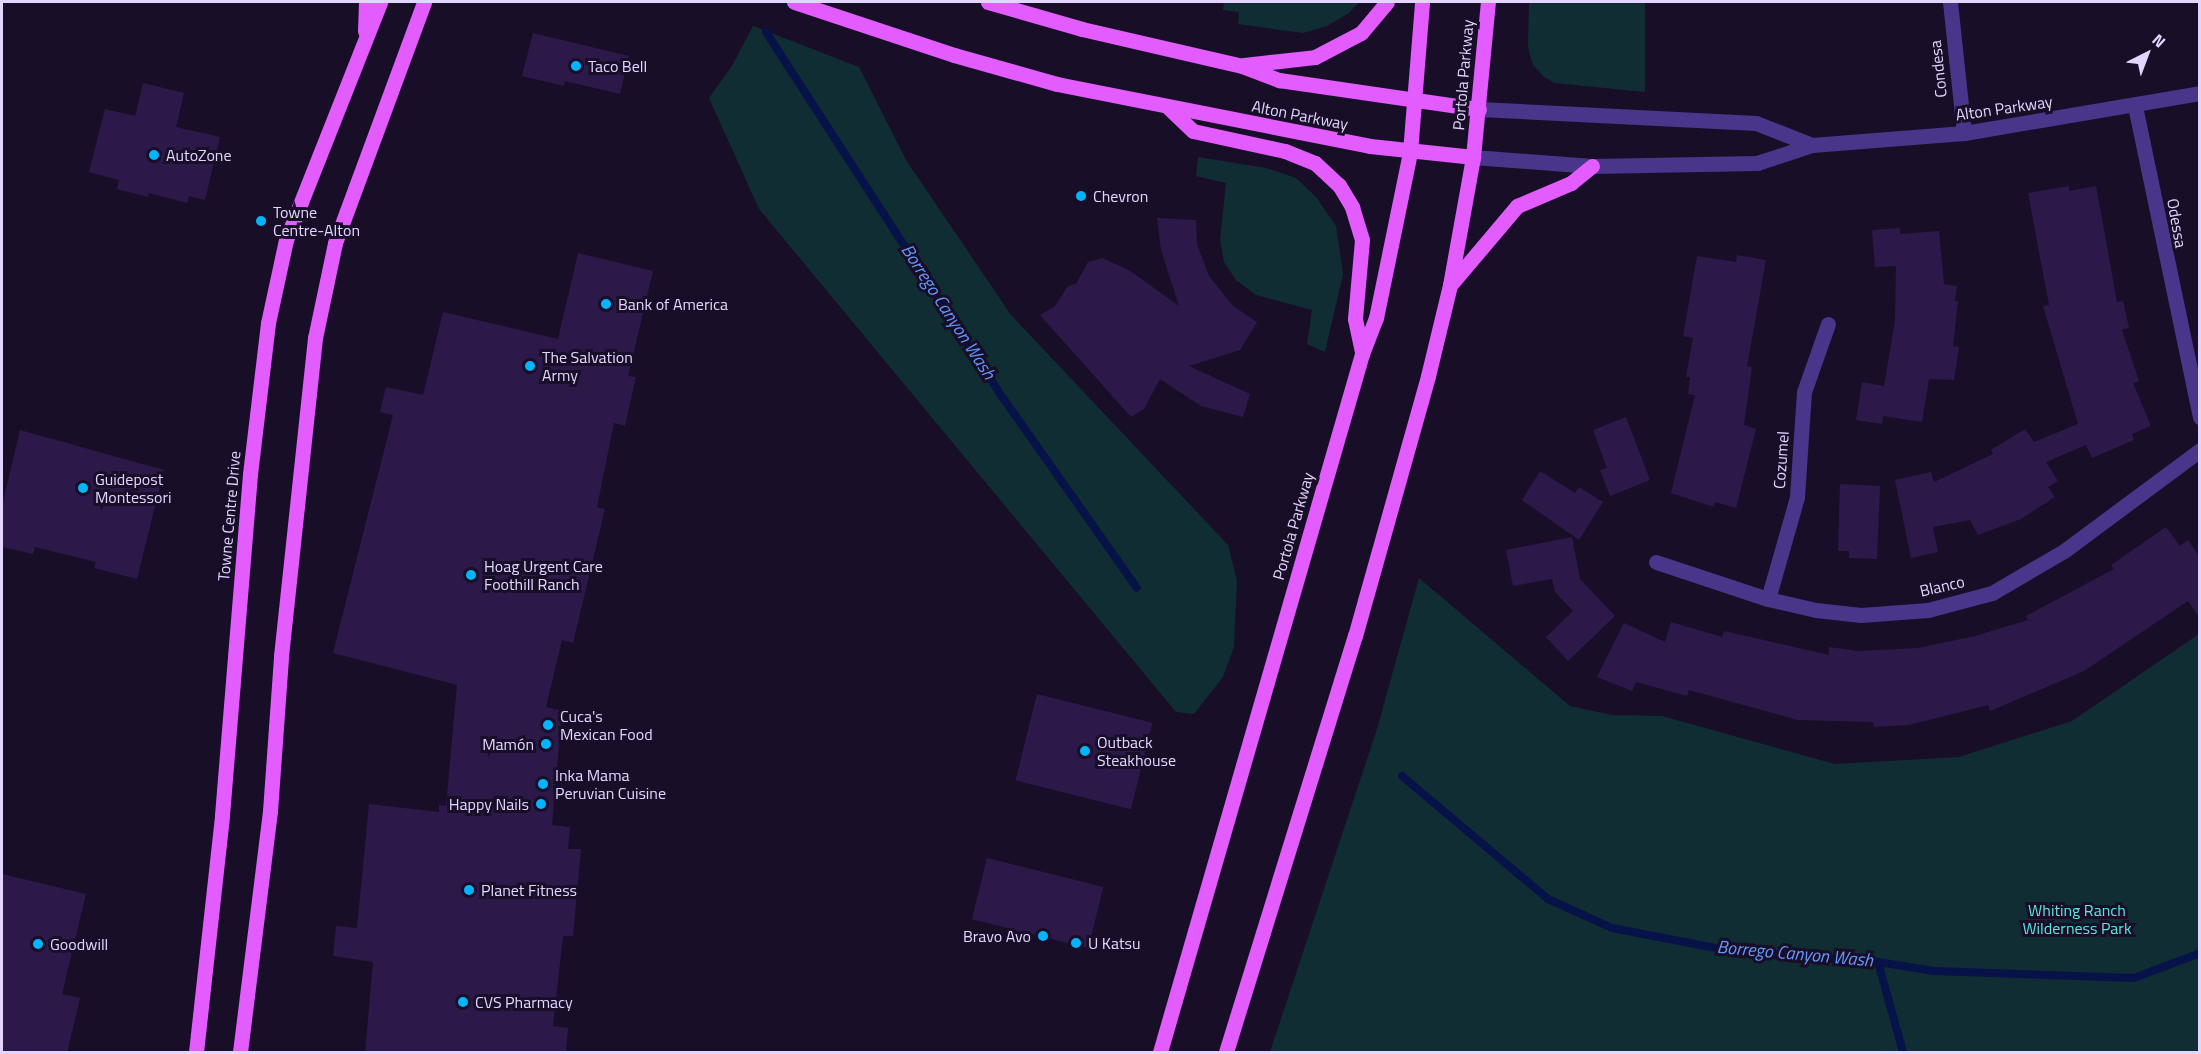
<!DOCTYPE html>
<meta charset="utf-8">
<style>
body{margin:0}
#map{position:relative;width:2201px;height:1054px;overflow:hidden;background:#180e28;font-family:"Titillium Web",sans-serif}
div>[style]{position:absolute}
.green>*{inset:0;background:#102d33}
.stream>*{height:8px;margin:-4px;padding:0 4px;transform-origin:4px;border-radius:4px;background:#071248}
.building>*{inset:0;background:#2c194a;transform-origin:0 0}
.minor>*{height:15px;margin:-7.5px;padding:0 7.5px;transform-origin:7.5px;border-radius:7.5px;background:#49368a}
.major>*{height:15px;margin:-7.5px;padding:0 7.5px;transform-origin:7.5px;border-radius:7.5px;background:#e25cff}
.dots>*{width:16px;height:16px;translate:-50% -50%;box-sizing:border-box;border:3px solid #180e28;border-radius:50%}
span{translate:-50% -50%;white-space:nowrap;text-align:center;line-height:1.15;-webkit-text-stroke:6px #180e28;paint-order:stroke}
.poi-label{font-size:16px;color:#e2d5ff}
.left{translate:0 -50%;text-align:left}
.right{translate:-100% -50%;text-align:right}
.street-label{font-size:16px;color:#e2d5ff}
.park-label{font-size:16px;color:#58e8e0}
.water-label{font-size:18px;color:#6399ff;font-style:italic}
.frame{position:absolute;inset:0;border:3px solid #e2d5ff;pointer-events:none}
.north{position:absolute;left:2117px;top:24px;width:60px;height:60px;-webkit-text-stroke:4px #180e28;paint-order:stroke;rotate:42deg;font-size:16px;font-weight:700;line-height:24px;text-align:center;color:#e2d5ff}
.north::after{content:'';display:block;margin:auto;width:21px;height:27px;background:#e2d5ff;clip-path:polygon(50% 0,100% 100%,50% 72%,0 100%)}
</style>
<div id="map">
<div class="green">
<i style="clip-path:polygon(1224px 2px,1359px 2px,1349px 13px,1327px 26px,1303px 33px,1238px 24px,1239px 12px,1223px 10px)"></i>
<i style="clip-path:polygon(1529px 2px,1645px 2px,1645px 92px,1554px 83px,1543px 76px,1533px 65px,1528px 48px)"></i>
<i style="clip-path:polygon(753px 26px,859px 67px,906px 160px,1011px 315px,1228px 545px,1237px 581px,1234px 647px,1223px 677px,1194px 714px,1176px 712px,759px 209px,709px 98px,732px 66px)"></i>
<i style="clip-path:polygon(1198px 157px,1266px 168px,1296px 178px,1316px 197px,1336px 226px,1343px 274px,1325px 352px,1307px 344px,1312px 310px,1256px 295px,1236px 280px,1224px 262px,1220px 240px,1226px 183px,1196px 176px)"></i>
<i style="clip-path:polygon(1419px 578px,1570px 706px,1612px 715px,1662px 716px,1835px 764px,1959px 757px,2072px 721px,2199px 634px,2199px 1052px,1270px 1052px,1377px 729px)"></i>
</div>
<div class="stream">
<i style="left:766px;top:32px;width:436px;rotate:57.1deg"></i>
<i style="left:1003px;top:398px;width:232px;rotate:54.8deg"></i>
<i style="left:1402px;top:776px;width:191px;rotate:40.1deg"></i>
<i style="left:1548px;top:899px;width:70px;rotate:24.4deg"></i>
<i style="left:1612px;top:928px;width:132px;rotate:10.9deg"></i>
<i style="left:1742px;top:953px;width:136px;rotate:3.8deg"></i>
<i style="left:1878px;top:962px;width:57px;rotate:9.1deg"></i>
<i style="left:1934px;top:971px;width:200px;rotate:2deg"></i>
<i style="left:2134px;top:978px;width:71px;rotate:-20.7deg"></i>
<i style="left:1878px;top:962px;width:93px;rotate:74.5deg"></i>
</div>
<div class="building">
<i style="clip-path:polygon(533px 33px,629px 56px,620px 94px,565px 81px,564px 86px,522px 76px)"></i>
<i style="clip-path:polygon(143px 83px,184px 93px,176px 127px,220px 137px,205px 200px,189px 196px,187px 203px,149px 193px,148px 197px,117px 189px,119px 180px,89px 172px,105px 109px,135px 116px)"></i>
<i style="clip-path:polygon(2069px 186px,2069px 191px,2096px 186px,2117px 302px,2123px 301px,2129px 328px,2122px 330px,2139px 381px,2133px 383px,2151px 426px,2132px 434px,2134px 440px,2092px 458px,2086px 445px,2046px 462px,2058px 481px,2048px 487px,2055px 497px,2021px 519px,1978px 535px,1970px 520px,1933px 527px,1938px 552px,1911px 558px,1895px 480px,1931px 472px,1934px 482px,1993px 454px,1991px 450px,2025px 429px,2034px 442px,2078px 424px,2043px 306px,2049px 305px,2028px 193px)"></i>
<i style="clip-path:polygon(1157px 218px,1196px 220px,1197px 244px,1209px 276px,1233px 306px,1257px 322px,1240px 350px,1189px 366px,1250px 394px,1243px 417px,1201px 406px,1160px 379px,1144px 409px,1131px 417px,1040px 315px,1054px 307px,1068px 286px,1076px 284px,1088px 262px,1102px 258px,1129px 270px,1179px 306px,1161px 250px)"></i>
<i style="clip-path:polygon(1900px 228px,1900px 234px,1939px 231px,1944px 284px,1957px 286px,1955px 301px,1958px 301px,1953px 346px,1959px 347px,1954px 380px,1929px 379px,1922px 422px,1883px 416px,1882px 424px,1856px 420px,1862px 382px,1884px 386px,1895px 320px,1896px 266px,1875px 267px,1872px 230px)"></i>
<i style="clip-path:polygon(578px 253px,653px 271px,628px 376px,636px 377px,625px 426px,614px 423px,597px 507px,605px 509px,573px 643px,562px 640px,546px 707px,562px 711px,552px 825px,570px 827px,568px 849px,581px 849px,573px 936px,563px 936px,553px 1026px,568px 1028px,566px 1053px,365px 1053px,373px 962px,333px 956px,336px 926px,357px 928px,369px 804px,439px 812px,439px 805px,446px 806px,457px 685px,333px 653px,393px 415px,380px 412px,386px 387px,423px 395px,443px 312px,558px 339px)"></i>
<i style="clip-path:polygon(1737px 255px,1766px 260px,1747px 366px,1752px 367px,1744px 425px,1756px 429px,1736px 508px,1715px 502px,1714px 507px,1671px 493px,1695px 395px,1688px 394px,1690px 377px,1686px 377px,1693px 338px,1683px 336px,1697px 256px,1736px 262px)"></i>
<i style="clip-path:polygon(1626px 417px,1650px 480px,1610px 496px,1600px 470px,1607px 468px,1593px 430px)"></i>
<i style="clip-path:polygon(20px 430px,164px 470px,137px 579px,94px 568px,96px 562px,35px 547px,33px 554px,2px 547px,2px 506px)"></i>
<i style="clip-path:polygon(1540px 471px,1575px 493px,1579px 487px,1603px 502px,1579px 540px,1522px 500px)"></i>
<i style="clip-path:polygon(1840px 484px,1880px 486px,1877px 559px,1849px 558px,1849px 551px,1838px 551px)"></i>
<i style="clip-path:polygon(2166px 527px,2180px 546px,2188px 540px,2199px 556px,2199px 617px,2188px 601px,2084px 671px,1990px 711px,1988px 705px,1909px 725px,1874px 727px,1873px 722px,1798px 720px,1689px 690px,1687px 696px,1636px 682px,1632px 691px,1597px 677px,1624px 623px,1665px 642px,1671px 622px,1722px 637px,1724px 631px,1829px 655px,1829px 647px,1858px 651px,1918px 648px,1975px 636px,2028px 620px,2026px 616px,2114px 569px,2111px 565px)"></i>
<i style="clip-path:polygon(1572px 537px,1580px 579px,1615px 616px,1568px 661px,1546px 637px,1573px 611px,1555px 592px,1552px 579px,1513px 586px,1506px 550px)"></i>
<i style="left:1037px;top:694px;width:119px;height:89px;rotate:14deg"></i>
<i style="left:987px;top:858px;width:120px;height:63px;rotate:14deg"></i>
<i style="clip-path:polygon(2px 874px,86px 894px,62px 994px,80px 998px,67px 1053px,2px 1053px)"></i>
</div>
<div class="minor">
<i style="left:1950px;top:2px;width:132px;rotate:83.9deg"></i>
<i style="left:2135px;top:106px;width:318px;rotate:78.2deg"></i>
<i style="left:1479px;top:109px;width:277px;rotate:2.9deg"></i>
<i style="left:1756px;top:123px;width:60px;rotate:21.4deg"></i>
<i style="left:1473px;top:157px;width:119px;rotate:4.3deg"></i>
<i style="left:1592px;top:166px;width:165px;rotate:-1deg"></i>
<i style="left:1757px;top:163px;width:58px;rotate:-18.1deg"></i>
<i style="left:1812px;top:145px;width:152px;rotate:-4.5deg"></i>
<i style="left:1964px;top:133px;width:239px;rotate:-9.6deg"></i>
<i style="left:1656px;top:562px;width:118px;rotate:18.3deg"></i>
<i style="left:1768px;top:599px;width:49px;rotate:12.9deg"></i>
<i style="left:1816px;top:610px;width:45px;rotate:6.3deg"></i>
<i style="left:1861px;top:615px;width:67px;rotate:-4.3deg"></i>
<i style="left:1928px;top:610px;width:66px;rotate:-14.9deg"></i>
<i style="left:1992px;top:593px;width:83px;rotate:-30.3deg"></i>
<i style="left:2064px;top:551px;width:169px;rotate:-36.6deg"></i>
<i style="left:1768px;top:599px;width:106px;rotate:-74.1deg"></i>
<i style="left:1797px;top:497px;width:105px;rotate:-86.2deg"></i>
<i style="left:1804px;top:392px;width:72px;rotate:-70.6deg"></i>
</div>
<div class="major">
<i style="left:794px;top:2px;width:169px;rotate:18.3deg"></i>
<i style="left:954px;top:55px;width:107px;rotate:15.7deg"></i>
<i style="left:1057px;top:84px;width:319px;rotate:11.2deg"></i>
<i style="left:1370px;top:146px;width:104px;rotate:6.1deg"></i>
<i style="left:988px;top:2px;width:98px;rotate:16deg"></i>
<i style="left:1082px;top:29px;width:164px;rotate:13deg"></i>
<i style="left:1242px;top:66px;width:40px;rotate:21deg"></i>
<i style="left:1279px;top:80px;width:202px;rotate:8.3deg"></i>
<i style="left:365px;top:31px;width:29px;rotate:-88deg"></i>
<i style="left:1244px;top:65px;width:71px;rotate:-6.4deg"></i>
<i style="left:1315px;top:57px;width:52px;rotate:-27.6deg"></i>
<i style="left:1361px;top:33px;width:40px;rotate:-50deg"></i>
<i style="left:1169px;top:108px;width:33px;rotate:44deg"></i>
<i style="left:1193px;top:131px;width:94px;rotate:12.3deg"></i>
<i style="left:1285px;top:151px;width:32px;rotate:22deg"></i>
<i style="left:1315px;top:163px;width:33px;rotate:43deg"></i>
<i style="left:1339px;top:185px;width:26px;rotate:59deg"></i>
<i style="left:1352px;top:207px;width:34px;rotate:73deg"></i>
<i style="left:1362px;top:240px;width:79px;rotate:95.1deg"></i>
<i style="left:1355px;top:319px;width:35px;rotate:78deg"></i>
<i style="left:1452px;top:283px;width:101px;rotate:-49.8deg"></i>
<i style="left:1517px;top:206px;width:59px;rotate:-23.1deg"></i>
<i style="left:1571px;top:183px;width:27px;rotate:-39deg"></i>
<i style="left:196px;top:1052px;width:238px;rotate:-83.7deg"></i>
<i style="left:222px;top:815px;width:342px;rotate:-85.3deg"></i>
<i style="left:250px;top:474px;width:152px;rotate:-83.2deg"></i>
<i style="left:268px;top:323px;width:85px;rotate:-77.8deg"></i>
<i style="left:286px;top:240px;width:256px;rotate:-68.4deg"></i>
<i style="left:240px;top:1052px;width:243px;rotate:-82.9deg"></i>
<i style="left:270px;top:811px;width:155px;rotate:-85.9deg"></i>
<i style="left:281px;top:656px;width:320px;rotate:-83.9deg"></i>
<i style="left:315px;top:338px;width:97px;rotate:-78.1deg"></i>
<i style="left:335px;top:243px;width:257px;rotate:-69.7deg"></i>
<i style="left:1160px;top:1052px;width:727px;rotate:-73.86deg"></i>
<i style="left:1362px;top:354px;width:39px;rotate:-69deg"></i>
<i style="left:1376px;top:318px;width:169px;rotate:-78.4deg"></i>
<i style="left:1410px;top:152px;width:150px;rotate:-85.4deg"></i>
<i style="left:1226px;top:1052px;width:436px;rotate:-72.8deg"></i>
<i style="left:1355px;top:636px;width:270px;rotate:-74.3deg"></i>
<i style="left:1428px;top:376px;width:94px;rotate:-76.4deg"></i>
<i style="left:1450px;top:285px;width:130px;rotate:-79.8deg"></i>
<i style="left:1473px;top:157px;width:156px;rotate:-84.5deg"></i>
</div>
<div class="dots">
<i style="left:576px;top:66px;background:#01b4ff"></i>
<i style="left:154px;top:155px;background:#01b4ff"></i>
<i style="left:1081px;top:196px;background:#01b4ff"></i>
<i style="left:261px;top:221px;background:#01b4ff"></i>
<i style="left:606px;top:304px;background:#01b4ff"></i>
<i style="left:530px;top:366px;background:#01b4ff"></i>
<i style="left:83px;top:488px;background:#01b4ff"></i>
<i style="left:471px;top:575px;background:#01b4ff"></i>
<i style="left:548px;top:725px;background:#01b4ff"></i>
<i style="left:546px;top:744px;background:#01b4ff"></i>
<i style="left:1085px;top:751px;background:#01b4ff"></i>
<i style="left:543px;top:784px;background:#01b4ff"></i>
<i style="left:541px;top:804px;background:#01b4ff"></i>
<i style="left:469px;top:890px;background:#01b4ff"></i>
<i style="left:1043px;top:936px;background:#01b4ff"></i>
<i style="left:1076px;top:943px;background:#01b4ff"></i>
<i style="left:38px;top:944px;background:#01b4ff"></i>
<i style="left:463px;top:1002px;background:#01b4ff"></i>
</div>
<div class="poi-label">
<span class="left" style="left:588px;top:66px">Taco Bell</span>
<span class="left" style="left:166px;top:155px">AutoZone</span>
<span class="left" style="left:1093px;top:196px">Chevron</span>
<span class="left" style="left:273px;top:221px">Towne<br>Centre-Alton</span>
<span class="left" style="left:618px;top:304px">Bank of America</span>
<span class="left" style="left:542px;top:366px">The Salvation<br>Army</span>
<span class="left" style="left:95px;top:488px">Guidepost<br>Montessori</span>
<span class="left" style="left:484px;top:575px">Hoag Urgent Care<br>Foothill Ranch</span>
<span class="left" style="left:560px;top:725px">Cuca's<br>Mexican Food</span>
<span class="left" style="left:1097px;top:751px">Outback<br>Steakhouse</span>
<span class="right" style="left:534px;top:744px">Mamón</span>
<span class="left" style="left:555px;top:784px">Inka Mama<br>Peruvian Cuisine</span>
<span class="right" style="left:529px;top:804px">Happy Nails</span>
<span class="left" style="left:481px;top:890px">Planet Fitness</span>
<span class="right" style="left:1031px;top:936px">Bravo Avo</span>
<span class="left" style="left:1088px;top:943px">U Katsu</span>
<span class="left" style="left:50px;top:944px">Goodwill</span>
<span class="left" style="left:475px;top:1002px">CVS Pharmacy</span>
</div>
<div class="street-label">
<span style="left:1938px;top:69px;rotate:-96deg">Condesa</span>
<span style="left:1463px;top:75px;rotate:-85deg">Portola Parkway</span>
<span style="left:2004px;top:108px;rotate:-8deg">Alton Parkway</span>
<span style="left:1300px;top:115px;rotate:11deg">Alton Parkway</span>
<span style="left:2177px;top:223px;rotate:80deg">Odessa</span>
<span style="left:1781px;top:460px;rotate:-86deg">Cozumel</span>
<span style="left:229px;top:516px;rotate:-85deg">Towne Centre Drive</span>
<span style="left:1293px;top:526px;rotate:-74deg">Portola Parkway</span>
<span style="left:1942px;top:586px;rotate:-13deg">Blanco</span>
</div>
<div class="park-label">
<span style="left:2077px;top:919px">Whiting Ranch<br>Wilderness Park</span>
</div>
<div class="water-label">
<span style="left:948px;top:312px;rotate:57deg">Borrego Canyon Wash</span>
<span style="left:1795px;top:954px;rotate:5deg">Borrego Canyon Wash</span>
</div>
<div class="frame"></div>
<div class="north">N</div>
</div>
